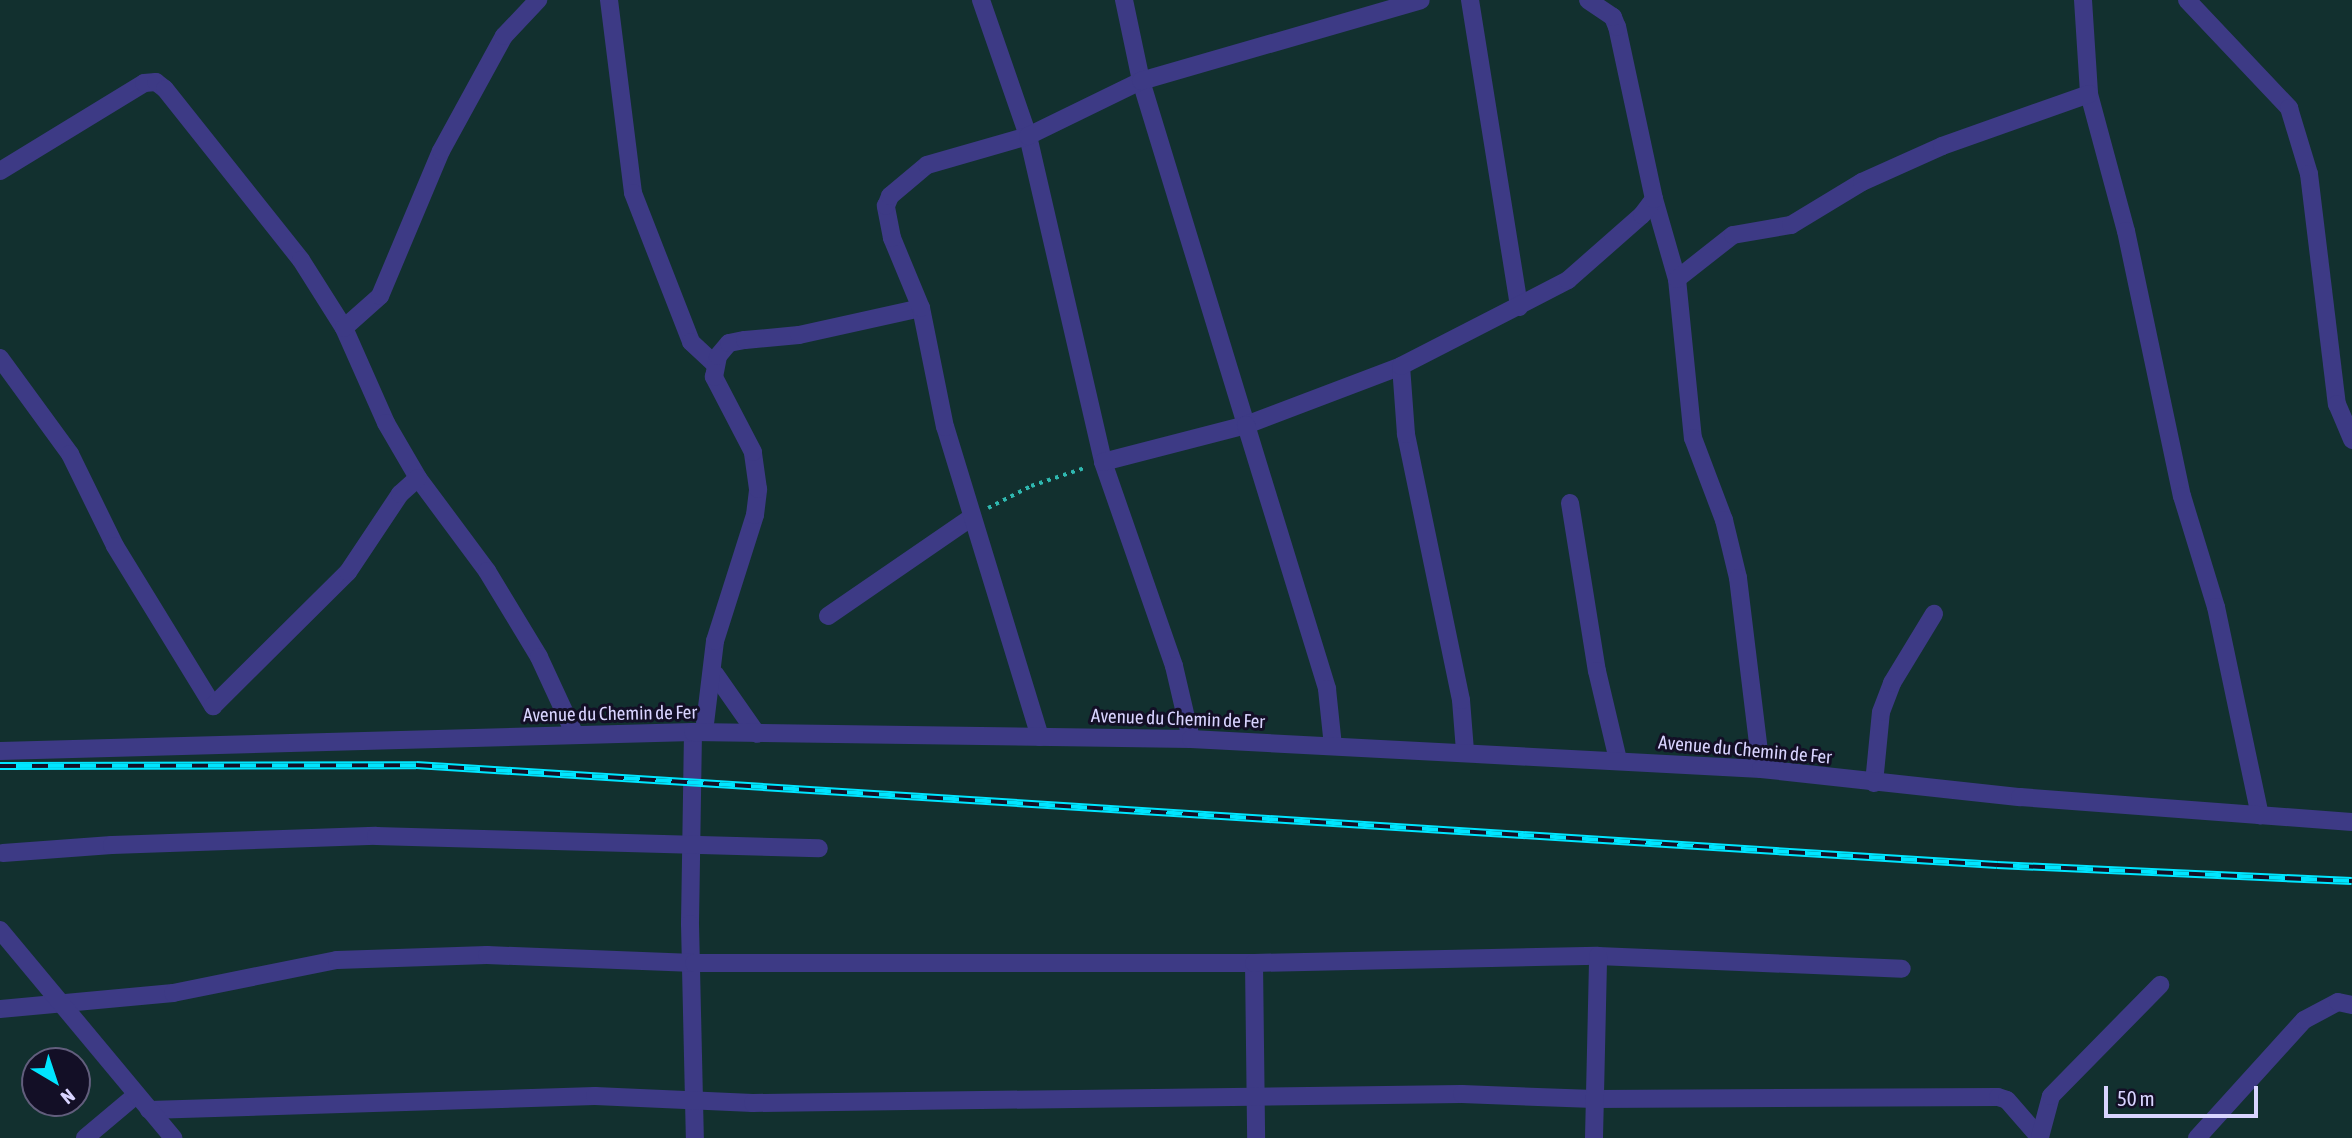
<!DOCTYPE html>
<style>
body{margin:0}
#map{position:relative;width:2352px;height:1138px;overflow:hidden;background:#130f26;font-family:"Asap Condensed",sans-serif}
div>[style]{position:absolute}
.green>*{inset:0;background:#12302f}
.path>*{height:3.5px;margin-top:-1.75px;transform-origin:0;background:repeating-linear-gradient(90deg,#2fb8b0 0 3.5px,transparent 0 8.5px)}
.minor>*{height:18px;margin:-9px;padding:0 9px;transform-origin:9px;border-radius:9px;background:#3d3a85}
.tertiary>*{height:18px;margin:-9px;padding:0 9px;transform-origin:9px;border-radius:9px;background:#3d3a85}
.rail>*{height:8px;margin-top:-4px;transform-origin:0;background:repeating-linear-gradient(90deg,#130f26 0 16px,#00e5ff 0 32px);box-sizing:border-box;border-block:2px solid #00e5ff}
span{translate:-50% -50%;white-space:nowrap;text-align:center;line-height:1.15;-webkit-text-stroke:6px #130f26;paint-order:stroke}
.street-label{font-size:19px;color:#d9d4ff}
.north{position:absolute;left:21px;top:1047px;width:70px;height:70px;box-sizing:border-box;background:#130f26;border:2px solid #625e7d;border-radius:50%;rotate:141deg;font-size:19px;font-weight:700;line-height:28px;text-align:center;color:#d9d4ff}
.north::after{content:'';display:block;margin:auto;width:24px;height:32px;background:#00e5ff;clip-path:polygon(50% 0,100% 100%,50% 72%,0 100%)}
.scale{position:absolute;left:2104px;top:1086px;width:154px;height:32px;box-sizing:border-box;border:4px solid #d9d4ff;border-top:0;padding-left:9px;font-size:21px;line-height:24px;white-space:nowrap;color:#d9d4ff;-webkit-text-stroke:5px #130f26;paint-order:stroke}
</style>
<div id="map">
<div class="green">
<i style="clip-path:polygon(evenodd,0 0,2352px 0,2352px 1138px,0 1138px,0 0,35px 1061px,77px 1061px,77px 1103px,35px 1103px,35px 1061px)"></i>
</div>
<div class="path">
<i style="left:988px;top:508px;width:48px;rotate:-27.1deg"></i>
<i style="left:1031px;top:486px;width:59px;rotate:-18.7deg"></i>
</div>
<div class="minor">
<i style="left:609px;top:0;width:194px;rotate:82.9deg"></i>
<i style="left:633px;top:193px;width:160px;rotate:68.7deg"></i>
<i style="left:691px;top:342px;width:33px;rotate:43deg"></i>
<i style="left:981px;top:0;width:144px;rotate:70.9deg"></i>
<i style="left:1028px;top:136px;width:335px;rotate:77deg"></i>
<i style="left:1103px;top:462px;width:216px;rotate:70.8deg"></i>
<i style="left:1174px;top:666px;width:75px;rotate:76.9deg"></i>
<i style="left:1124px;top:0;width:83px;rotate:78.1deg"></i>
<i style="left:1141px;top:81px;width:360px;rotate:73deg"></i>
<i style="left:1246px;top:425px;width:166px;rotate:-20.8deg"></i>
<i style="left:1470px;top:0;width:311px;rotate:80.9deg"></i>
<i style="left:2083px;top:0;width:94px;rotate:86.3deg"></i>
<i style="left:2089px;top:94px;width:142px;rotate:74.9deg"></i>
<i style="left:2126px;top:231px;width:271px;rotate:78.1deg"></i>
<i style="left:2182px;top:496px;width:116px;rotate:73deg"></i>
<i style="left:2216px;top:607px;width:213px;rotate:78.1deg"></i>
<i style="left:2187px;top:0;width:149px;rotate:46.6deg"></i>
<i style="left:2289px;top:108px;width:69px;rotate:73.1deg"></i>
<i style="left:2309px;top:174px;width:232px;rotate:83.1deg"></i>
<i style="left:2337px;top:404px;width:39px;rotate:67deg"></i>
<i style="left:0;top:171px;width:169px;rotate:-31.4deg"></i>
<i style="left:144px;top:83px;width:12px;rotate:-5deg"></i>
<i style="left:156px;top:82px;width:11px;rotate:38deg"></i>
<i style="left:165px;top:89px;width:218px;rotate:51.5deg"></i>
<i style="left:301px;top:260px;width:80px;rotate:57.7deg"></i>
<i style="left:344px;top:328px;width:104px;rotate:66.1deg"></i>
<i style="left:386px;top:423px;width:64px;rotate:59.8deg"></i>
<i style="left:418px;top:478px;width:116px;rotate:53.4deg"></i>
<i style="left:487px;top:571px;width:100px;rotate:58.8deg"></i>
<i style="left:539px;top:657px;width:86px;rotate:65.2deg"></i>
<i style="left:1654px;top:199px;width:83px;rotate:74deg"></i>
<i style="left:1677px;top:279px;width:160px;rotate:84.3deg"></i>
<i style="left:1693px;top:438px;width:88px;rotate:69.3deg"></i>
<i style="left:1724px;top:520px;width:60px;rotate:76.4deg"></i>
<i style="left:1738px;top:578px;width:192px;rotate:83.1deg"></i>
<i style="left:1677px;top:279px;width:71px;rotate:-38.2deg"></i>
<i style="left:1733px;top:235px;width:59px;rotate:-9.8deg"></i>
<i style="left:1791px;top:225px;width:83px;rotate:-31.2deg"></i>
<i style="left:1862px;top:182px;width:88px;rotate:-24.2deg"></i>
<i style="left:1942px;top:146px;width:156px;rotate:-19.5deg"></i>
<i style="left:344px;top:328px;width:48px;rotate:-41.6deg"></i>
<i style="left:380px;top:296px;width:157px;rotate:-67.2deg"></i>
<i style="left:441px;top:151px;width:131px;rotate:-61.3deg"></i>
<i style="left:504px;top:36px;width:50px;rotate:-46.6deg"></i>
<i style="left:0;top:358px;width:119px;rotate:53.9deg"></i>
<i style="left:70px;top:454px;width:102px;rotate:63.9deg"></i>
<i style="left:115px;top:546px;width:188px;rotate:58.5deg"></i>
<i style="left:213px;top:706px;width:190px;rotate:-44.8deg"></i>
<i style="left:348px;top:572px;width:94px;rotate:-56.3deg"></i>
<i style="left:400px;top:494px;width:24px;rotate:-42deg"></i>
<i style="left:1103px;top:462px;width:148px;rotate:-14.5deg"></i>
<i style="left:1246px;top:425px;width:276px;rotate:72.9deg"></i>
<i style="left:1327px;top:689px;width:57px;rotate:84deg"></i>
<i style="left:1570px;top:503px;width:170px;rotate:80.9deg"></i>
<i style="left:1597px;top:671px;width:91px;rotate:76.7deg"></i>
<i style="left:828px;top:616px;width:175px;rotate:-34.5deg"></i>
<i style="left:715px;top:674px;width:73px;rotate:55deg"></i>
<i style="left:693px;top:732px;width:192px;rotate:90.9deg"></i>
<i style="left:690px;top:924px;width:214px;rotate:88.7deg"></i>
<i style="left:704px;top:732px;width:92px;rotate:-83.1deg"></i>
<i style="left:715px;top:641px;width:132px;rotate:-72.4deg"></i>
<i style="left:755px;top:515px;width:26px;rotate:-83deg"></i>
<i style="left:758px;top:489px;width:37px;rotate:-98deg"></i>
<i style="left:753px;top:452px;width:85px;rotate:-117.5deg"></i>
<i style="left:714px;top:377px;width:21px;rotate:-79deg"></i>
<i style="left:718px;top:356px;width:17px;rotate:-50deg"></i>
<i style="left:729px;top:343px;width:16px;rotate:-11deg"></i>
<i style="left:745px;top:340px;width:54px;rotate:-5.3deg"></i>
<i style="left:799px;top:335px;width:125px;rotate:-12.5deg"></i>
<i style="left:1040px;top:737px;width:324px;rotate:-107deg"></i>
<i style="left:945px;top:427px;width:121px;rotate:-101.4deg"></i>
<i style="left:921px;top:308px;width:76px;rotate:-112.5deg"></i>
<i style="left:892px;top:238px;width:33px;rotate:-101deg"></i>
<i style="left:886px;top:206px;width:11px;rotate:-68deg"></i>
<i style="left:890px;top:196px;width:48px;rotate:-40deg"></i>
<i style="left:927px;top:165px;width:105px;rotate:-16deg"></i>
<i style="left:1028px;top:136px;width:126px;rotate:-26deg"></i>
<i style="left:1141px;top:81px;width:291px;rotate:-16.1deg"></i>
<i style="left:1465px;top:751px;width:51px;rotate:-94.5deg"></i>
<i style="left:1461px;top:700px;width:272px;rotate:-101.7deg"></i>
<i style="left:1406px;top:434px;width:68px;rotate:-94.2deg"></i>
<i style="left:1401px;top:366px;width:188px;rotate:-27.2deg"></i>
<i style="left:1568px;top:280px;width:98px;rotate:-41.3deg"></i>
<i style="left:1642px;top:215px;width:20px;rotate:-53deg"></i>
<i style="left:1654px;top:199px;width:176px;rotate:-102.1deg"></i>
<i style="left:1617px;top:27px;width:11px;rotate:-112deg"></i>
<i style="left:1613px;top:17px;width:30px;rotate:-146deg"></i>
<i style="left:1874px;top:783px;width:71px;rotate:-84.4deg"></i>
<i style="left:1881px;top:712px;width:31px;rotate:-69deg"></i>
<i style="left:1892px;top:683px;width:81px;rotate:-58.7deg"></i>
<i style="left:3px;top:853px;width:109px;rotate:-4.2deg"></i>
<i style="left:112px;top:845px;width:264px;rotate:-2deg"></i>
<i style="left:376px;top:836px;width:443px;rotate:1.6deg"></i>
<i style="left:1254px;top:963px;width:175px;rotate:89.3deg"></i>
<i style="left:0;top:1009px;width:174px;rotate:-5.3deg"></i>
<i style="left:173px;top:993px;width:167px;rotate:-11.4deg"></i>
<i style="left:337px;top:960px;width:150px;rotate:-1.9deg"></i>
<i style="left:487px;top:955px;width:207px;rotate:2.2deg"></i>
<i style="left:694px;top:963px;width:560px"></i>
<i style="left:1254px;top:963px;width:344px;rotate:-1.2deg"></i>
<i style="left:1598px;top:956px;width:304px;rotate:2.4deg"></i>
<i style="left:149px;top:1110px;width:446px;rotate:-1.8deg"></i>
<i style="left:595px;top:1096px;width:158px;rotate:2.5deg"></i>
<i style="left:753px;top:1103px;width:709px;rotate:-0.73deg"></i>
<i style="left:1462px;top:1094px;width:132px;rotate:2.2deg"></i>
<i style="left:1594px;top:1099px;width:404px;rotate:-0.3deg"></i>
<i style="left:1998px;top:1097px;width:9px;rotate:18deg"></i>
<i style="left:2007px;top:1100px;width:50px;rotate:49deg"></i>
<i style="left:2040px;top:1137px;width:42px;rotate:-75deg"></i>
<i style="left:2051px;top:1096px;width:156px;rotate:-45.5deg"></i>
<i style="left:85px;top:1138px;width:67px;rotate:-40.1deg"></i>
<i style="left:1594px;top:1138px;width:182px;rotate:-88.7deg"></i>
<i style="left:2197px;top:1138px;width:159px;rotate:-47.8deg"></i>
<i style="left:2304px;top:1020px;width:38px;rotate:-28deg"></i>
<i style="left:2338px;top:1002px;width:14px;rotate:12deg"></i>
</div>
<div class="tertiary">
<i style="left:0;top:751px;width:693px;rotate:-1.57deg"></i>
<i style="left:693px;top:732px;width:498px;rotate:0.8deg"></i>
<i style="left:1191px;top:739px;width:571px;rotate:3.01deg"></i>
<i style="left:1761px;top:769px;width:261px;rotate:6.2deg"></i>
<i style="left:2020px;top:797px;width:333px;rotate:4.3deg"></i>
<i style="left:0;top:930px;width:271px;rotate:50.2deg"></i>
</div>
<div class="rail">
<i style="left:0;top:766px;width:416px;rotate:-0.1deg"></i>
<i style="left:416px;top:765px;width:1584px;rotate:3.62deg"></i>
<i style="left:1997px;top:865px;width:355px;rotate:2.6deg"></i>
</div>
<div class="street-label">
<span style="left:610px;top:714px;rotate:-1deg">Avenue du Chemin de Fer</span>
<span style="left:1178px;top:719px;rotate:2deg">Avenue du Chemin de Fer</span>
<span style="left:1745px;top:750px;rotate:5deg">Avenue du Chemin de Fer</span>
</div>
<div class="north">N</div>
<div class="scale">50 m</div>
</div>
